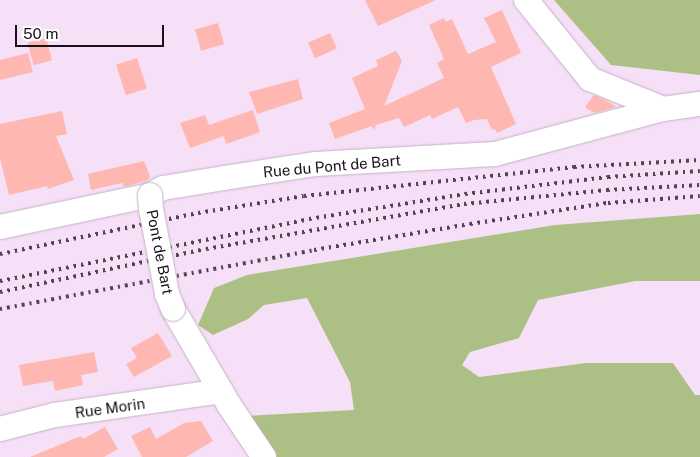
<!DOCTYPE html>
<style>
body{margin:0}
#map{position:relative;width:700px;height:457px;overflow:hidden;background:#f5e0f7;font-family:"Public Sans",sans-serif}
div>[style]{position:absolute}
.green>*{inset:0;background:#acbf84}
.building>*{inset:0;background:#feb7b1;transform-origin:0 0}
.roads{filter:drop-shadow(0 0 1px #c5b2c7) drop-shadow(0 0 1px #c5b2c7)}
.street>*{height:24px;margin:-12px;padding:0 12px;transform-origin:12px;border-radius:12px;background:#fff}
.rail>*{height:4px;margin-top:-2px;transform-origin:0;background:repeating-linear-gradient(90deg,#504551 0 2.5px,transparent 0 7.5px)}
.bridges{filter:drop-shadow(0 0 1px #c5b2c7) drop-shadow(0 0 1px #c5b2c7)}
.street-bridge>*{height:24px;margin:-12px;padding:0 12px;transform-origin:12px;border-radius:12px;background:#fff}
span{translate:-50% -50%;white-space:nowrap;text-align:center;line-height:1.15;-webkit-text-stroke:5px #fff;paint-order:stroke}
.street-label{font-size:15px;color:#181119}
.scale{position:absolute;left:15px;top:25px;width:149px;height:22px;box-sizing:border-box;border:2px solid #181119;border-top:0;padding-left:6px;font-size:15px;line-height:18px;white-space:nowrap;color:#181119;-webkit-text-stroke:4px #fff;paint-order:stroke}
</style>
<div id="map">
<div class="green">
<i style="clip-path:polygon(554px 0,700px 0,700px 75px,611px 65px)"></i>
<i style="clip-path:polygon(700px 214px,700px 281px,635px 281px,538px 300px,519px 338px,470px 352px,462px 365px,479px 377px,586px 363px,673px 363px,695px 395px,700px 395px,700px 457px,272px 457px,246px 416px,354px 410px,350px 382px,307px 298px,264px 305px,248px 319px,213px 335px,198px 325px,214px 288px,247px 275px,555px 225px)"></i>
</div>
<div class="building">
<i style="clip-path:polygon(365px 0,436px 0,378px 26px)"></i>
<i style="clip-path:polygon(502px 10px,521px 53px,491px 67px,516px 124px,497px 133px,495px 129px,492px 130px,487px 119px,474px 120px,466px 123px,458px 107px,432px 119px,430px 115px,404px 127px,399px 118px,376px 125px,374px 130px,372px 126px,335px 139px,329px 123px,365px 109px,352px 78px,378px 66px,376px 60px,396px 51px,402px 61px,384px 106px,444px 78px,437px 63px,444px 59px,429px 25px,444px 18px,446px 22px,452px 19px,468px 54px,496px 42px,484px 18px)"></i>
<i style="left:218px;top:23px;width:22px;height:24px;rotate:74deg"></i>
<i style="left:330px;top:33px;width:17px;height:24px;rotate:66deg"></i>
<i style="left:46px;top:38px;width:23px;height:19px;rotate:75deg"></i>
<i style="clip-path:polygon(28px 53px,33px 72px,0 80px,0 60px)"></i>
<i style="left:137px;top:58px;width:32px;height:22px;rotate:72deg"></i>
<i style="clip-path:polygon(298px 79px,303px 99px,257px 114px,249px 92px)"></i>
<i style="clip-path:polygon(594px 95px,607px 101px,616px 107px,594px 113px,585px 107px)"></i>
<i style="clip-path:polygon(253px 110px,260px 132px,226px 144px,224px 136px,190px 148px,180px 123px,205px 115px,209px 125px)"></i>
<i style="clip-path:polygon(62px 111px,67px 134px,56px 136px,74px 180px,48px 189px,47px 186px,9px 195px,0 158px,0 124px)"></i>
<i style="clip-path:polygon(144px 161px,150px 176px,148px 180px,124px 187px,122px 183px,91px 190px,88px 174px)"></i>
<i style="clip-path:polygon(158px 333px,172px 356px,134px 377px,126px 364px,137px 358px,131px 348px)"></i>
<i style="clip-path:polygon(94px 352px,98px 372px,81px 375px,83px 385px,55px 391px,53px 381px,23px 386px,19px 365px)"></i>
<i style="clip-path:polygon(201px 421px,213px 441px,186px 457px,142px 457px,131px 436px,150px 427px,156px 439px,184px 423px)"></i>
<i style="clip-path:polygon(105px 427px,118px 449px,104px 457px,30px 457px,81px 436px,83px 439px)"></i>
</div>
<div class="roads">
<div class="street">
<i style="left:526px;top:0;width:102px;rotate:51deg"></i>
<i style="left:590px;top:79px;width:79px;rotate:22.3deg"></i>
<i style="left:0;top:227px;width:153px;rotate:-12deg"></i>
<i style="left:150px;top:195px;width:15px;rotate:-28deg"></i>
<i style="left:163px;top:188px;width:62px;rotate:-9.3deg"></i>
<i style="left:224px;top:178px;width:93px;rotate:-8.7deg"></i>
<i style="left:316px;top:164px;width:179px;rotate:-3.2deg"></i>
<i style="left:495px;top:154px;width:174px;rotate:-15deg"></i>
<i style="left:663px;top:109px;width:37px;rotate:-8deg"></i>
<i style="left:173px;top:309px;width:111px;rotate:59.7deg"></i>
<i style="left:229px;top:405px;width:63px;rotate:56.1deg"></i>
<i style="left:0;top:429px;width:57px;rotate:-14.3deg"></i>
<i style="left:55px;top:415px;width:168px;rotate:-8.2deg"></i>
</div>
</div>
<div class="rail">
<i style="left:0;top:254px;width:202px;rotate:-11.7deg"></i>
<i style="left:198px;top:213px;width:107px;rotate:-9.1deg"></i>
<i style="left:304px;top:196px;width:272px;rotate:-6.1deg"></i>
<i style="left:574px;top:167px;width:126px;rotate:-3.2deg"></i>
<i style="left:0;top:281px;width:315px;rotate:-11.3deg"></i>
<i style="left:309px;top:219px;width:158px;rotate:-9.1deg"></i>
<i style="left:465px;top:194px;width:144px;rotate:-6.8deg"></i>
<i style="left:608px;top:177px;width:92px;rotate:-3.7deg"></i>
<i style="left:0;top:292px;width:210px;rotate:-11.8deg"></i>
<i style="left:206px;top:249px;width:262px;rotate:-9.9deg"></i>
<i style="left:464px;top:204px;width:144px;rotate:-5.6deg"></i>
<i style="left:607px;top:190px;width:93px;rotate:-3.1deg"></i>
<i style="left:0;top:309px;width:319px;rotate:-10.6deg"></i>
<i style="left:314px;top:250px;width:158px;rotate:-9.5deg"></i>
<i style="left:470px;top:224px;width:140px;rotate:-8.7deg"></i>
<i style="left:608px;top:203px;width:92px;rotate:-4.4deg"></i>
</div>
<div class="bridges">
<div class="street-bridge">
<i style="left:150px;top:195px;width:14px;rotate:86deg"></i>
<i style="left:151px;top:209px;width:86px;rotate:79.3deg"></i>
<i style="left:167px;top:294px;width:16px;rotate:68deg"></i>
</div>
</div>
<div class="street-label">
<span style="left:332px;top:166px;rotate:-5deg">Rue du Pont de Bart</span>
<span style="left:160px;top:252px;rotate:79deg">Pont de Bart</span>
<span style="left:110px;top:408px;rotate:-8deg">Rue Morin</span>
</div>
<div class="scale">50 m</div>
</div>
